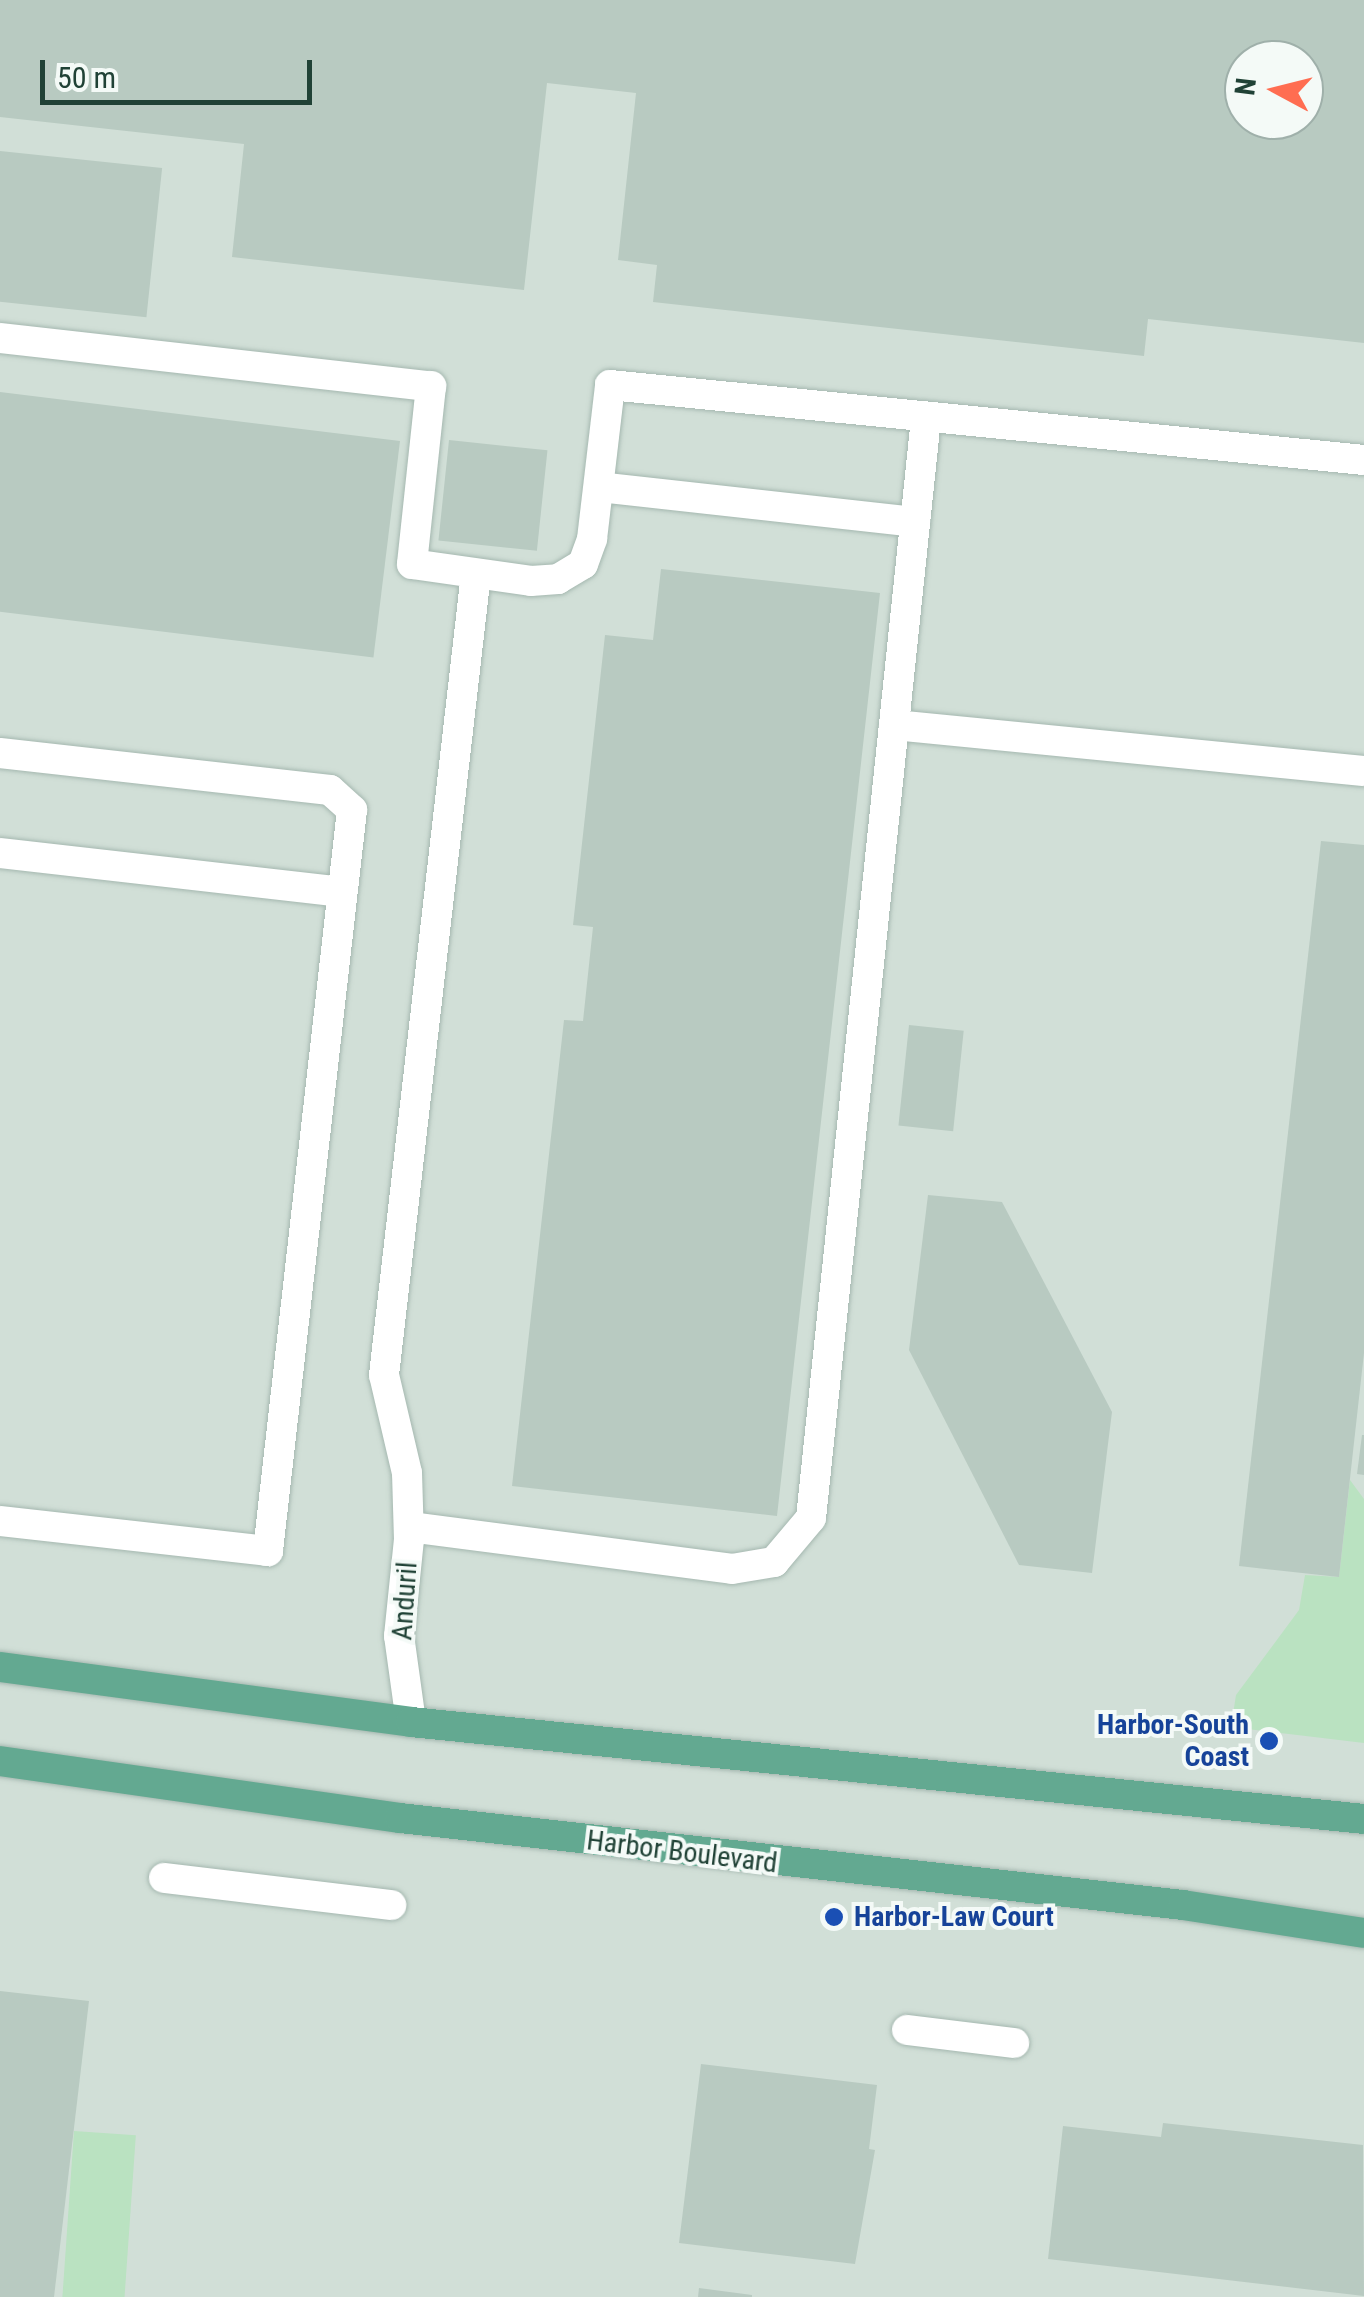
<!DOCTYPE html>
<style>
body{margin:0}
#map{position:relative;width:1364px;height:2297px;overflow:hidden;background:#e3efe9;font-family:"Roboto Condensed",sans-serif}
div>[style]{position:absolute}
.built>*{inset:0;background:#d1dfd7}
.green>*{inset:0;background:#bae2c1;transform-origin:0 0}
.building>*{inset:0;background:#b8cac1;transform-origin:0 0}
.roads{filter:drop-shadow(0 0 2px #a5b8b0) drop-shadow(0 0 2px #a5b8b0)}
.minor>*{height:30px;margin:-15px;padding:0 15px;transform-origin:15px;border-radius:15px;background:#fff}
.major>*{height:30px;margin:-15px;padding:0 15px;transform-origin:15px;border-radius:15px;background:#63a991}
.dots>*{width:28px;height:28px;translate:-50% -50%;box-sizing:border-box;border:5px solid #f4faf7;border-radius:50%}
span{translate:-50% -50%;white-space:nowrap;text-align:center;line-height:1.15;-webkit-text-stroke:8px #f4faf7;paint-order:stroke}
.street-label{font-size:28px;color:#204236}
.transit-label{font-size:28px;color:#164399;font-weight:700}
.right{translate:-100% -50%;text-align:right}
.left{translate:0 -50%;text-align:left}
.north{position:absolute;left:1224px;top:40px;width:100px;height:100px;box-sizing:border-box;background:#f4faf7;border:2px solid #9fb0aa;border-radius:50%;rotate:277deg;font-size:28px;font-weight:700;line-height:40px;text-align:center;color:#204236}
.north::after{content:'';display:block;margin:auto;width:35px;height:45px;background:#ff6d51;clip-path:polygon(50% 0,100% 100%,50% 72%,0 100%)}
.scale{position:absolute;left:40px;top:60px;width:272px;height:45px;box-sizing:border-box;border:5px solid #204236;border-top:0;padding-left:12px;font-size:30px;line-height:35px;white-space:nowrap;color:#204236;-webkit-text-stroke:8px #f4faf7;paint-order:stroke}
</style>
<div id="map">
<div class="built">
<i style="clip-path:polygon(evenodd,0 0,1364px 0,1364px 2297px,0 2297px,0 0,1244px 60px,1304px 60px,1304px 120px,1244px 120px,1244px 60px)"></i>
</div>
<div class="green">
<i style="clip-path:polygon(1350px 1480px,1364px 1499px,1364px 1743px,1231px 1727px,1236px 1695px,1299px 1610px,1305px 1575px,1339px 1577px)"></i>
<i style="left:74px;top:2131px;width:62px;height:167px;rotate:4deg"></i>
</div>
<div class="building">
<i style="clip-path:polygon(evenodd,0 0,1364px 0,1364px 343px,1148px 319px,1144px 356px,653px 302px,657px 265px,618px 260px,636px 93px,547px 83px,524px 290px,232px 257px,244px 144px,0 117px,0 0,1244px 60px,1304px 60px,1304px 120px,1244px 120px,1244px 60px)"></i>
<i style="left:0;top:151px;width:163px;height:150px;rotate:6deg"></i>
<i style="left:0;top:392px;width:403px;height:218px;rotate:7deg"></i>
<i style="left:449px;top:440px;width:99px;height:101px;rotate:6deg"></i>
<i style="clip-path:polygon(661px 569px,880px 593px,777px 1516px,512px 1486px,564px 1020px,583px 1021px,593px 927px,573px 925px,605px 635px,653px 640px)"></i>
<i style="clip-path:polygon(1321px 841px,1364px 845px,1364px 1353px,1339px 1577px,1239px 1566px)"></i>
<i style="left:909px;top:1025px;width:55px;height:101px;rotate:6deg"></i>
<i style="clip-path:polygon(928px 1195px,1002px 1202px,1112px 1412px,1092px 1573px,1019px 1565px,909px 1350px)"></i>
<i style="clip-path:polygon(1362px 1435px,1364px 1435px,1364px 1475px,1357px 1474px)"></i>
<i style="clip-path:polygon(0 1991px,89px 2001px,54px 2297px,0 2297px)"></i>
<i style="clip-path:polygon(701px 2064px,877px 2085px,869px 2149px,875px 2150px,855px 2264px,679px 2243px)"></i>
<i style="clip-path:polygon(1163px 2123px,1363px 2145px,1364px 2296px,1048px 2259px,1063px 2126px,1161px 2137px)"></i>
<i style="clip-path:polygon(699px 2288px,752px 2295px,752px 2297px,698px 2297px)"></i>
</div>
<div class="roads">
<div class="minor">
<i style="left:0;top:338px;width:434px;rotate:6.4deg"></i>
<i style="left:431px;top:386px;width:179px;rotate:96.1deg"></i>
<i style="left:412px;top:564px;width:120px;rotate:8.1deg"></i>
<i style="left:531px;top:581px;width:27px;rotate:-4deg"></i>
<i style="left:558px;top:579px;width:29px;rotate:-31deg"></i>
<i style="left:583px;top:564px;width:27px;rotate:-70deg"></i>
<i style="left:592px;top:539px;width:155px;rotate:-83.3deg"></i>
<i style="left:610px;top:385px;width:758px;rotate:5.68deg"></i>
<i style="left:599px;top:487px;width:318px;rotate:6.3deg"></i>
<i style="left:894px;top:725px;width:472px;rotate:5.6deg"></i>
<i style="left:0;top:753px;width:332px;rotate:6.4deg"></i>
<i style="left:330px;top:790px;width:30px;rotate:42deg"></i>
<i style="left:352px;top:810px;width:746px;rotate:96.47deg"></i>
<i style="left:268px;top:1551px;width:270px;rotate:-173.6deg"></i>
<i style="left:0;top:853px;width:343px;rotate:6.5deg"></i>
<i style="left:410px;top:1527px;width:325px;rotate:7.4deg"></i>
<i style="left:732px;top:1569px;width:43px;rotate:-9.5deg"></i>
<i style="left:774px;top:1562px;width:57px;rotate:-49.9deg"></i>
<i style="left:811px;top:1518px;width:1105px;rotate:-84.03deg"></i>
<i style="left:411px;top:1722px;width:87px;rotate:-97.9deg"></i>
<i style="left:399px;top:1636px;width:97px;rotate:-84.1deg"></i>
<i style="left:409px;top:1540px;width:67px;rotate:-91.7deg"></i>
<i style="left:407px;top:1473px;width:101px;rotate:-103.2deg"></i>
<i style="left:384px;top:1375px;width:806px;rotate:-83.45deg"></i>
<i style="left:164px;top:1878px;width:229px;rotate:6.8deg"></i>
<i style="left:907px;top:2030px;width:108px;rotate:6.9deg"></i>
</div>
<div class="major">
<i style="left:0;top:1667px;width:415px;rotate:7.6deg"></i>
<i style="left:411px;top:1722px;width:958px;rotate:5.81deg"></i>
<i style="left:0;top:1761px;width:404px;rotate:8.1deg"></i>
<i style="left:400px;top:1818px;width:788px;rotate:6.34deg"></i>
<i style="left:1183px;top:1905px;width:183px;rotate:8.8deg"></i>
</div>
</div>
<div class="dots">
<i style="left:1269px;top:1741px;background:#1a4fb4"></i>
<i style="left:834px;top:1917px;background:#1a4fb4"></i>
</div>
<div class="street-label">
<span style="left:405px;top:1601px;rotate:-86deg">Anduril</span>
<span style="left:682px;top:1852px;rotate:7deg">Harbor Boulevard</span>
</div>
<div class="transit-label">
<span class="right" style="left:1249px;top:1741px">Harbor-South<br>Coast</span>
<span class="left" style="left:854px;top:1917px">Harbor-Law Court</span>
</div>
<div class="north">N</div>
<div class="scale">50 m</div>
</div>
